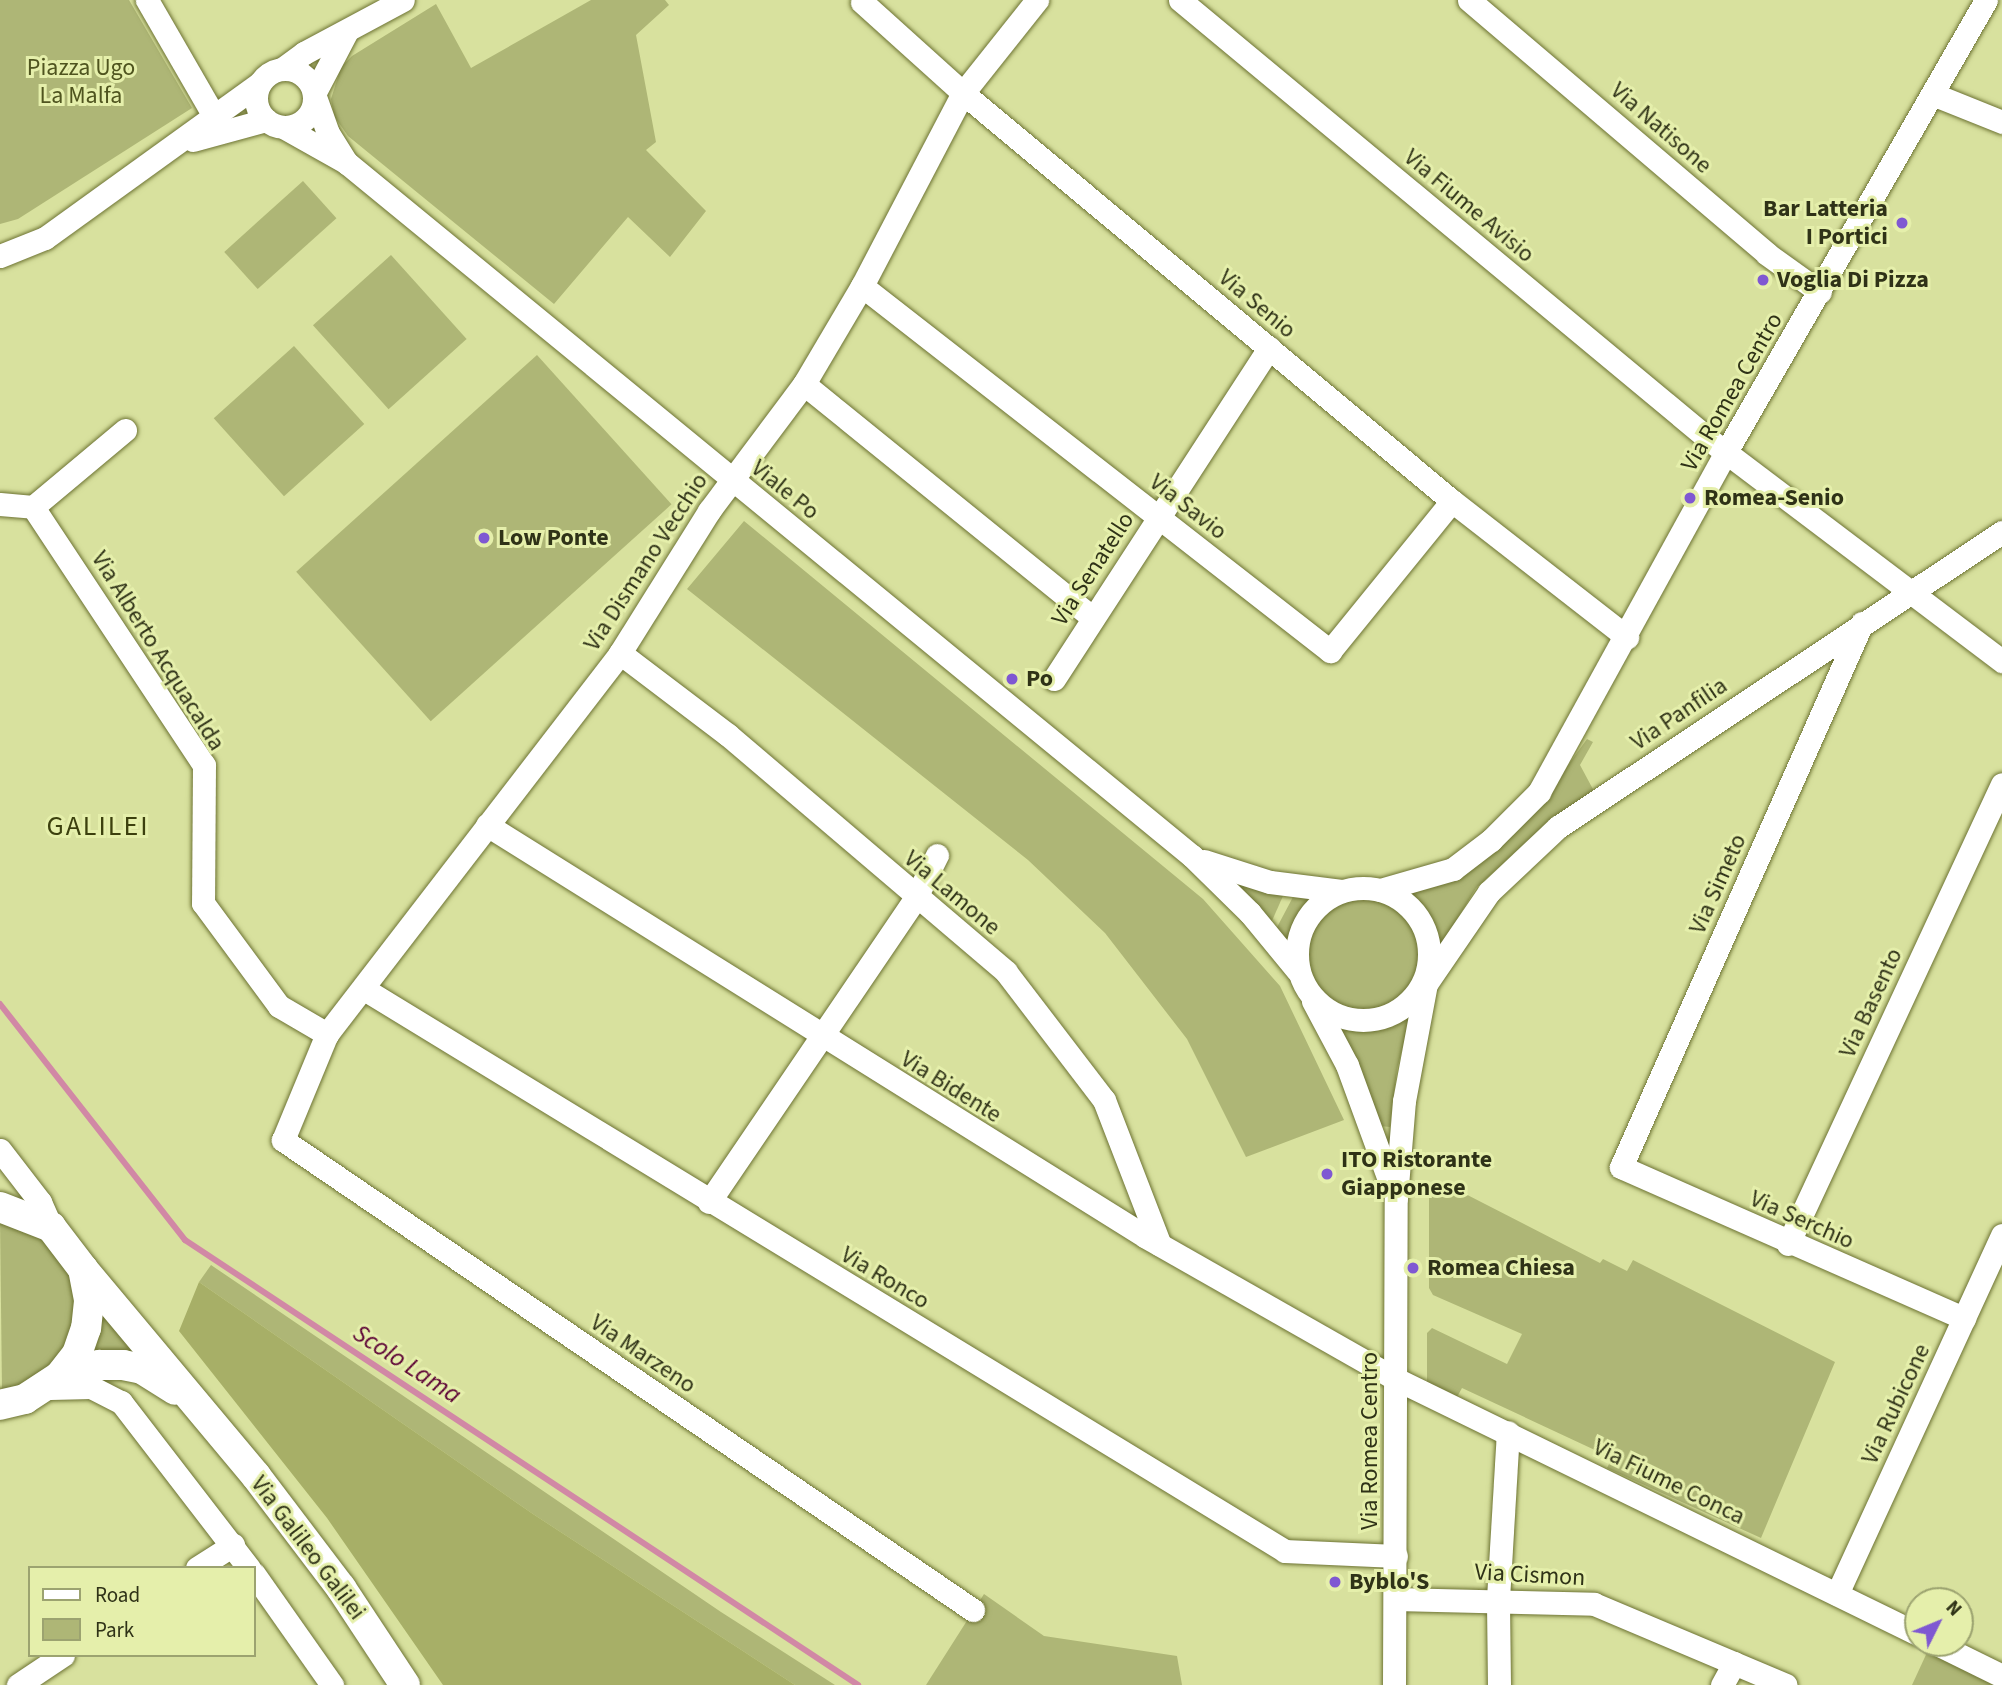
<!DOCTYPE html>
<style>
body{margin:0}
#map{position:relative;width:2002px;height:1685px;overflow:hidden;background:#d8e19e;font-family:"Source Sans 3",sans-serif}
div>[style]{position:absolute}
.green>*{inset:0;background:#aeb676;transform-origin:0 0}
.round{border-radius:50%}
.forest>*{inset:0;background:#a7af67}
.stream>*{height:6px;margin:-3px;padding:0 3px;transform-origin:3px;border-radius:3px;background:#d188a5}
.roads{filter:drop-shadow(0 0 2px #6d7333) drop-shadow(0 0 2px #6d7333)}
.minor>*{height:23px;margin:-11.5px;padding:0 11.5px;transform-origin:11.5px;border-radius:11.5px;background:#fff}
.minor>.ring{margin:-11.5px;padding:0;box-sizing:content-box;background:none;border:23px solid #fff;border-radius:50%}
.major>*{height:30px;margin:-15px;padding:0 15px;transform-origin:15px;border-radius:15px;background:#fff}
.dots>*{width:19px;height:19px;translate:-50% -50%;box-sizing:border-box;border:4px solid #e5efab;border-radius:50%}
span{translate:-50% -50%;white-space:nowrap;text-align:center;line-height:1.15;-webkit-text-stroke:6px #e5efab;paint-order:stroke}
.park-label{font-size:24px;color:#4f541f}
.street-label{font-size:24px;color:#2f3217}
.poi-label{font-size:24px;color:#2f3217;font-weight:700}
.right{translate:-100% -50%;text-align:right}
.left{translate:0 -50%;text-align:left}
.water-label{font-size:26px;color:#5b0034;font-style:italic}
.quarter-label{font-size:28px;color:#3c400e;letter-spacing:2px}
.legend{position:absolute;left:28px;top:1566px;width:228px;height:91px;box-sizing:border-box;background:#e5efab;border:2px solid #9ca370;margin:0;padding:9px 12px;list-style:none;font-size:21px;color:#2f3217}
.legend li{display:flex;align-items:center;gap:14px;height:35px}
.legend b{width:35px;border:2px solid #9ca370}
.north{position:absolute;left:1904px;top:1587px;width:70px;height:70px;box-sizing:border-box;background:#e5efab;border:2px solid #9ca370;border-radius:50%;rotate:47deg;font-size:19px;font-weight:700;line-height:28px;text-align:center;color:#2f3217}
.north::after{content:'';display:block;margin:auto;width:24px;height:32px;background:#7f58d2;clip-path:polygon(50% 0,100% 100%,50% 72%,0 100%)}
</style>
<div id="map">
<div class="green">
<i style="clip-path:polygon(0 0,129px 0,192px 108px,18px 219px,0 224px)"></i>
<i style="clip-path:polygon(591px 0,665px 0,669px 5px,636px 35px,656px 142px,646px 150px,706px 211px,670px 257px,628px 217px,554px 304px,348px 136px,334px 116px,331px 99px,341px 67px,352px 56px,436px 4px,471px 68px)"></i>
<i style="left:303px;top:181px;width:50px;height:106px;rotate:48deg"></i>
<i style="left:391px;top:255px;width:113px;height:105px;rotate:48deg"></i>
<i style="left:294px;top:346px;width:105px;height:108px;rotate:48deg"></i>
<i style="left:537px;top:355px;width:201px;height:324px;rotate:48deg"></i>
<i style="clip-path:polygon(744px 521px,1203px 899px,1280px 986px,1344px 1120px,1246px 1157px,1187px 1039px,1105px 933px,1028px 860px,687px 589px)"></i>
<i style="clip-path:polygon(1587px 739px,1593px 742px,1580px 765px,1595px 793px,1520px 848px,1476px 888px,1436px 954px,1424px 916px,1401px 894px,1543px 800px)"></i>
<i style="clip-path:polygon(1221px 874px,1283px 896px,1271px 923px)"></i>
<i class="round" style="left:1306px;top:897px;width:114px;height:114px"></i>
<i style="clip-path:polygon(1293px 897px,1312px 899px,1291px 928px,1287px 947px,1275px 931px)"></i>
<i style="clip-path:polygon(1413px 1008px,1397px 1069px,1390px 1127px,1380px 1126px,1338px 1027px,1359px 1032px,1388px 1025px)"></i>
<i style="clip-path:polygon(1436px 1183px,1444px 1183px,1600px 1263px,1603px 1259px,1627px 1271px,1633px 1260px,1835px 1362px,1761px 1538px,1607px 1468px,1612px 1458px,1462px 1388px,1456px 1399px,1427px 1384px,1427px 1333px,1432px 1328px,1507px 1364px,1522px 1334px,1433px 1295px,1429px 1288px,1429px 1195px)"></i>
<i style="clip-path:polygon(0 1219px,33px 1230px,56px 1250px,70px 1277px,75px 1307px,69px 1337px,54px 1362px,30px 1381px,2px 1391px)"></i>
<i style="clip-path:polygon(211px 1265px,721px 1612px,835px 1685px,795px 1685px,533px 1514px,199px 1282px)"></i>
<i style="clip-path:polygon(96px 1305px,154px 1361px,85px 1353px)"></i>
<i style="clip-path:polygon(984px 1594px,1044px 1636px,1177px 1656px,1182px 1685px,926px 1685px)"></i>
<i style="clip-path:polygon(1930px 1646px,2002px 1685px,1912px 1685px)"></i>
</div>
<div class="forest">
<i style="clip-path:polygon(199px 1282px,533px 1514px,795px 1685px,443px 1685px,327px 1518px,179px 1331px)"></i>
</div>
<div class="stream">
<i style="left:0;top:1004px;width:300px;rotate:51.9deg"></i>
<i style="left:185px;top:1240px;width:807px;rotate:33.47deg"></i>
</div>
<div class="roads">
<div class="minor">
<i style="left:147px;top:0;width:136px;rotate:60deg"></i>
<i style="left:1180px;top:0;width:690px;rotate:39.71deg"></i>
<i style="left:1711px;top:441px;width:365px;rotate:37.1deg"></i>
<i style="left:1469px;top:0;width:392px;rotate:40.4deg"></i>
<i style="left:1767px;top:254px;width:65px;rotate:35.6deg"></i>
<i style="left:862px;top:2px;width:136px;rotate:42deg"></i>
<i style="left:963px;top:93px;width:637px;rotate:39.84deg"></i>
<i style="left:1452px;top:501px;width:222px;rotate:37.9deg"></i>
<i style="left:346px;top:33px;width:69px;rotate:117.7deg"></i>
<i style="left:314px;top:94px;width:41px;rotate:70.3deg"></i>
<i style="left:328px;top:133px;width:36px;rotate:58deg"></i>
<i style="left:282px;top:69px;width:27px;rotate:-36deg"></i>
<i style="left:304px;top:53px;width:112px;rotate:-28.2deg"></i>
<i class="ring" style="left:256px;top:69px;width:35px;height:35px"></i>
<i style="left:1935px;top:95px;width:72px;rotate:21.9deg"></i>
<i style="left:285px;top:128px;width:71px;rotate:29.4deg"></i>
<i style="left:347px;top:163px;width:1093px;rotate:39.36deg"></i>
<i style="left:1192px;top:856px;width:81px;rotate:44.5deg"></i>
<i style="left:1250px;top:913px;width:74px;rotate:50.5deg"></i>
<i style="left:193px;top:140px;width:76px;rotate:-15.3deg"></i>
<i style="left:0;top:256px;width:48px;rotate:-21.8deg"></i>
<i style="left:45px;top:238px;width:265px;rotate:-35.8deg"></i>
<i style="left:862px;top:286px;width:594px;rotate:37.95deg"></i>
<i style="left:1330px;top:651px;width:193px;rotate:-50.9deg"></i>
<i style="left:804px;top:384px;width:372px;rotate:39deg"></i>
<i style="left:0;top:504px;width:33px;rotate:5deg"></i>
<i style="left:33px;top:507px;width:120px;rotate:-39.9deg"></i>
<i style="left:33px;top:507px;width:310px;rotate:56.5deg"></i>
<i style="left:204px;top:765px;width:138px;rotate:90.4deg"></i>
<i style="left:203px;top:903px;width:128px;rotate:53.6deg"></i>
<i style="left:279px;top:1006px;width:56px;rotate:30.3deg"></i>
<i style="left:1862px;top:623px;width:595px;rotate:113.89deg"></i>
<i style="left:1621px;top:1167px;width:375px;rotate:23.8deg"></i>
<i style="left:620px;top:653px;width:136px;rotate:37.2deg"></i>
<i style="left:728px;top:735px;width:365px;rotate:40.4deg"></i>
<i style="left:1006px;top:972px;width:161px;rotate:52.6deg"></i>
<i style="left:1104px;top:1100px;width:155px;rotate:68.9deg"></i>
<i style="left:1054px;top:679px;width:395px;rotate:-57deg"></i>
<i style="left:487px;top:825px;width:777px;rotate:32.01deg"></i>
<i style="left:1146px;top:1237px;width:288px;rotate:29.6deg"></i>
<i style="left:1396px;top:1379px;width:581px;rotate:26.04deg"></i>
<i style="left:1204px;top:861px;width:69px;rotate:17.7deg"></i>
<i style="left:1270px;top:882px;width:72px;rotate:7.2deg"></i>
<i class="ring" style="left:1297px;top:888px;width:109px;height:109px"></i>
<i style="left:1380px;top:890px;width:76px;rotate:-16deg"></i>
<i style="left:1453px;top:869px;width:48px;rotate:-37.3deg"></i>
<i style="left:1491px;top:840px;width:68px;rotate:-45deg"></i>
<i style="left:1539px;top:792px;width:388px;rotate:-61.2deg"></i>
<i style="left:1726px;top:452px;width:521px;rotate:-60.09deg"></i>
<i style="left:364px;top:989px;width:1079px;rotate:31.39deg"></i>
<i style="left:1285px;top:1551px;width:111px;rotate:2.6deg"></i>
<i style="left:1313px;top:1001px;width:72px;rotate:62deg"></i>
<i style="left:1347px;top:1065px;width:131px;rotate:69.9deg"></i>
<i style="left:0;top:1150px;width:66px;rotate:52.4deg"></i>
<i style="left:40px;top:1202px;width:27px;rotate:66deg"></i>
<i style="left:709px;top:1202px;width:366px;rotate:-55.8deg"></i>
<i style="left:915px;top:899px;width:49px;rotate:-63.4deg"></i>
<i style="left:1788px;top:1244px;width:507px;rotate:-65.05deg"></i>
<i style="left:50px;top:1388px;width:41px;rotate:-1.4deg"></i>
<i style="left:91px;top:1387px;width:34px;rotate:27deg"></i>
<i style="left:121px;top:1402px;width:210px;rotate:52.4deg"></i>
<i style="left:197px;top:1568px;width:43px;rotate:-32.6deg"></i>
<i style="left:254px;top:1574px;width:136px;rotate:54.9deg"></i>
<i style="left:1837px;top:1594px;width:395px;rotate:-65.3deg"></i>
<i style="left:1395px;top:1599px;width:199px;rotate:1.4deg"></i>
<i style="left:1594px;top:1604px;width:208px;rotate:22.9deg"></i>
<i style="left:973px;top:1610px;width:835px;rotate:-145.74deg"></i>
<i style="left:283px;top:1140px;width:115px;rotate:-67.5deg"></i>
<i style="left:327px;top:1034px;width:481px;rotate:-52.4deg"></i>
<i style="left:620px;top:653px;width:168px;rotate:-57.9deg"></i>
<i style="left:709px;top:511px;width:159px;rotate:-53.2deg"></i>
<i style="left:804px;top:384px;width:114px;rotate:-59.4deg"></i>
<i style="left:862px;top:286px;width:218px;rotate:-62.4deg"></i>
<i style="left:963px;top:93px;width:119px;rotate:-51.5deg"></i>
<i style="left:1935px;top:1643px;width:75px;rotate:26.2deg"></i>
<i style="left:18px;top:1685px;width:54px;rotate:-33.7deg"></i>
<i style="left:1394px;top:1685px;width:487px;rotate:-89.8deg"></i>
<i style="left:1396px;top:1198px;width:97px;rotate:-85.3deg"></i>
<i style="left:1404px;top:1101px;width:119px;rotate:-79.4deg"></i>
<i style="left:1426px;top:984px;width:112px;rotate:-55.6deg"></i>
<i style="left:1489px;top:892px;width:95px;rotate:-43.3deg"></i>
<i style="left:1558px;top:827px;width:533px;rotate:-33.6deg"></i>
<i style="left:1499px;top:1685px;width:86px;rotate:-90.7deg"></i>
<i style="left:1498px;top:1599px;width:167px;rotate:-86.6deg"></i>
<i style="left:1722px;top:1685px;width:25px;rotate:-61deg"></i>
</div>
<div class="major">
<i style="left:0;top:1207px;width:55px;rotate:21.4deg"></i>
<i style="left:51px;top:1227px;width:53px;rotate:52.7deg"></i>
<i style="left:83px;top:1269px;width:33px;rotate:79deg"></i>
<i style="left:89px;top:1301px;width:27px;rotate:96deg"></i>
<i style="left:86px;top:1328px;width:28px;rotate:109deg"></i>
<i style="left:77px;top:1354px;width:28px;rotate:128deg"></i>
<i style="left:60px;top:1376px;width:42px;rotate:146.7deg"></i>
<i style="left:25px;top:1399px;width:26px;rotate:167deg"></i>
<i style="left:83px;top:1269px;width:270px;rotate:50.1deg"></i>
<i style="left:256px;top:1476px;width:141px;rotate:52.8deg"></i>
<i style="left:341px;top:1588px;width:116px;rotate:56.6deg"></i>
<i style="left:60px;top:1376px;width:41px;rotate:-15.8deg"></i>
<i style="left:99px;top:1365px;width:24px"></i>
<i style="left:123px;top:1365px;width:19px;rotate:12deg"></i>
<i style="left:142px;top:1369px;width:39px;rotate:32deg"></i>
</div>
</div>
<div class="dots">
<i style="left:1902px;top:223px;background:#7f58d2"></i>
<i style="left:1763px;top:280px;background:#7f58d2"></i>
<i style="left:1690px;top:498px;background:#7f58d2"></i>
<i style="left:484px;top:538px;background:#7f58d2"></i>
<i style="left:1012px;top:679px;background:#7f58d2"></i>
<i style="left:1327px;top:1174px;background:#7f58d2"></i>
<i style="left:1413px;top:1268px;background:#7f58d2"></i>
<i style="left:1335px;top:1582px;background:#7f58d2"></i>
</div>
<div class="park-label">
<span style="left:81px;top:82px">Piazza Ugo<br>La Malfa</span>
</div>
<div class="street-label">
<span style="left:1661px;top:128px;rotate:41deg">Via Natisone</span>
<span style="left:1469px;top:206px;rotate:40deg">Via Fiume Avisio</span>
<span style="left:1257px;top:304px;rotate:40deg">Via Senio</span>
<span style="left:1732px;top:392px;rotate:-60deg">Via Romea Centro</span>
<span style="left:785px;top:490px;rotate:39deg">Viale Po</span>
<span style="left:1188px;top:507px;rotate:38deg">Via Savio</span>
<span style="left:646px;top:562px;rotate:-57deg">Via Dismano Vecchio</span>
<span style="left:1093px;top:569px;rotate:-57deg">Via Senatello</span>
<span style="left:158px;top:651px;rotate:58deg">Via Alberto Acquacalda</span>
<span style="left:1679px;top:714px;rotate:-34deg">Via Panfilia</span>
<span style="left:1718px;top:884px;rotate:-66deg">Via Simeto</span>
<span style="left:952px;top:893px;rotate:40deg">Via Lamone</span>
<span style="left:1871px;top:1003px;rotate:-65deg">Via Basento</span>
<span style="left:951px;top:1087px;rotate:32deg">Via Bidente</span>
<span style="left:1802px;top:1220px;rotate:24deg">Via Serchio</span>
<span style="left:885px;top:1278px;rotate:31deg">Via Ronco</span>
<span style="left:643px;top:1354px;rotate:34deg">Via Marzeno</span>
<span style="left:1896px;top:1404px;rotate:-65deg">Via Rubicone</span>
<span style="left:1370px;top:1441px;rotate:-90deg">Via Romea Centro</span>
<span style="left:1669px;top:1482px;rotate:26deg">Via Fiume Conca</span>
<span style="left:308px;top:1548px;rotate:53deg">Via Galileo Galilei</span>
<span style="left:1530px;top:1575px;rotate:3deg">Via Cismon</span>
</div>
<div class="poi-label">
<span class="right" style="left:1888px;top:223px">Bar Latteria<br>I Portici</span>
<span class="left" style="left:1777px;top:280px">Voglia Di Pizza</span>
<span class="left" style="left:1704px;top:498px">Romea-Senio</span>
<span class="left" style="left:498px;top:538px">Low Ponte</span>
<span class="left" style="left:1026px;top:679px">Po</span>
<span class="left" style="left:1341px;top:1174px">ITO Ristorante<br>Giapponese</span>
<span class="left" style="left:1427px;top:1268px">Romea Chiesa</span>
<span class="left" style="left:1349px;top:1582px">Byblo'S</span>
</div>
<div class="water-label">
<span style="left:407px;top:1364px;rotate:33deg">Scolo Lama</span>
</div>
<div class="quarter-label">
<span style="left:98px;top:826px">GALILEI</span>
</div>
<ul class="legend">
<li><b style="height:9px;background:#fff"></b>Road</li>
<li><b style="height:19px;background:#aeb676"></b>Park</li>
</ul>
<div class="north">N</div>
</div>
